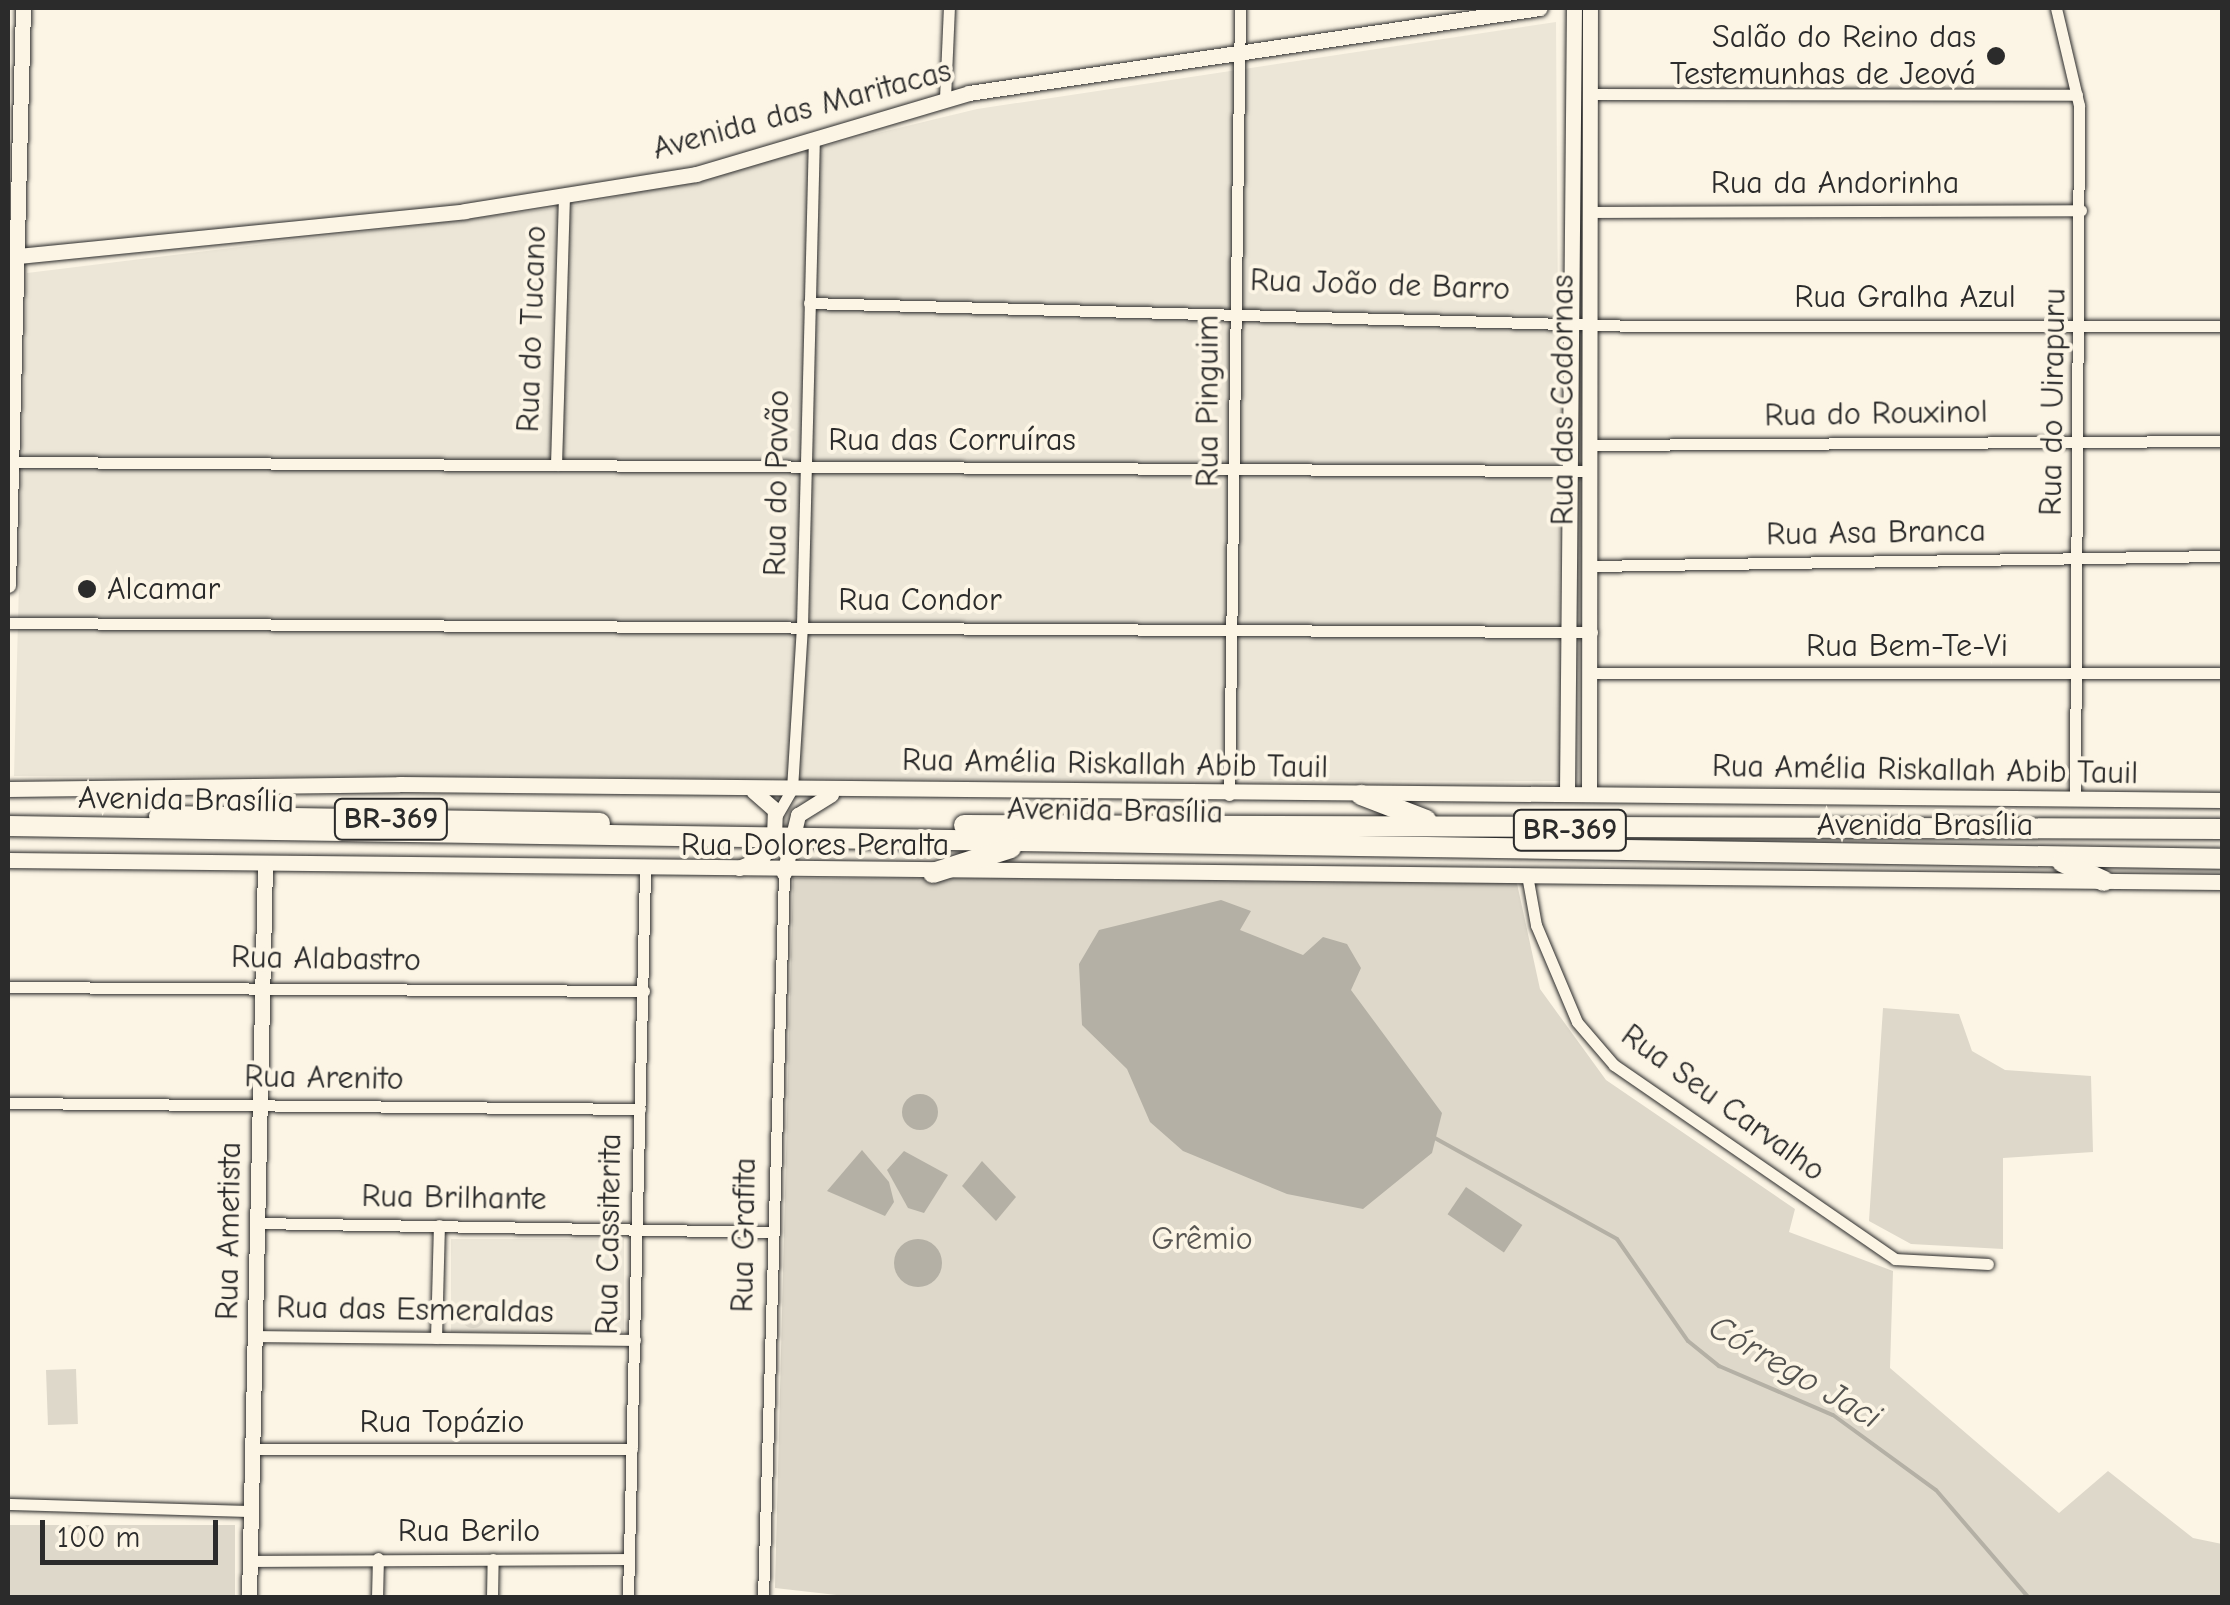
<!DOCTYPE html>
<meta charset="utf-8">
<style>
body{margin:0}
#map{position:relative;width:2230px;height:1605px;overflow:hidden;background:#fcf5e5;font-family:"Comic Neue",sans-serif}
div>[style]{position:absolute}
.built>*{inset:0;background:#ece6d7;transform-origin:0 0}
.green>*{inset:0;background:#ded8ca;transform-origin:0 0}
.round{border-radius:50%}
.water>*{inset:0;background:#b4b0a5;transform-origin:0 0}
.stream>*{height:4px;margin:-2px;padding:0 2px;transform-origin:2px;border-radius:2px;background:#b4b0a5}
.roads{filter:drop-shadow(0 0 2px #2b2b2b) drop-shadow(0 0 2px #2b2b2b)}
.street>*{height:11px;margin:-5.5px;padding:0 5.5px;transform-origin:5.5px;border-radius:5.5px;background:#fcf5e5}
.secondary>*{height:15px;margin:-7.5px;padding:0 7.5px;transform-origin:7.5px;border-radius:7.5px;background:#fcf5e5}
.highway>*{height:20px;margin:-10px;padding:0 10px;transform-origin:10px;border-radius:10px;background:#fcf5e5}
.dots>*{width:28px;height:28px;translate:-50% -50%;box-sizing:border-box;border:5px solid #fcf5e5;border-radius:50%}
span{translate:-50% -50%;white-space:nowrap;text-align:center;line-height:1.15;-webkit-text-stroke:8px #fcf5e5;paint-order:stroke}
.shield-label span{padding:2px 8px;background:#fcf5e5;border:2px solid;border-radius:8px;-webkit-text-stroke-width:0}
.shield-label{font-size:30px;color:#2b2b2b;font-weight:700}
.poi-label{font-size:32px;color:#2b2b2b}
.right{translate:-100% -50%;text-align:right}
.left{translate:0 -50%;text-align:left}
.street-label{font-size:32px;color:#2b2b2b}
.park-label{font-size:32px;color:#585653}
.water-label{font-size:35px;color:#545350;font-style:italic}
.frame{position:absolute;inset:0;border:10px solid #2b2b2b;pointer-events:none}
.scale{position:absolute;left:40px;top:1520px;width:178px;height:45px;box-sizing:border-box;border:5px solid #2b2b2b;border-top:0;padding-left:12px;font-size:30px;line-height:35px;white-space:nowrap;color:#2b2b2b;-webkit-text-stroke:8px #fcf5e5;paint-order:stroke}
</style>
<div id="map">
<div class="built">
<i style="clip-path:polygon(1556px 22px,1561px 781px,14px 776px,27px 273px,581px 205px,977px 109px)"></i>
<i style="left:451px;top:1239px;width:173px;height:93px"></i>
</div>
<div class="green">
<i style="clip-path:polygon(793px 878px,1516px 879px,1540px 989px,1606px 1080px,1795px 1209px,1789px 1232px,1893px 1271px,1890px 1368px,2059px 1513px,2108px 1471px,2193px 1538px,2222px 1544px,2222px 1598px,863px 1598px,775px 1588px)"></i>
<i style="clip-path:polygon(1883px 1008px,1959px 1014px,1972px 1051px,2005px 1070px,2091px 1076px,2093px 1152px,2003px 1158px,2003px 1249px,1911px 1244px,1869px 1221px)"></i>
<i class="round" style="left:461px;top:1304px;width:24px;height:24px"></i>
<i style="left:76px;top:1369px;width:55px;height:30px;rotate:88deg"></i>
<i style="left:8px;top:1525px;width:227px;height:72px"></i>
</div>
<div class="water">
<i style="clip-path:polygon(1221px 900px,1251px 911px,1240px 930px,1303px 955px,1323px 937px,1347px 944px,1361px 968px,1351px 990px,1442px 1113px,1432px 1153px,1363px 1209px,1287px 1194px,1183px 1151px,1150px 1122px,1127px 1069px,1082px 1025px,1079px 964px,1099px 930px)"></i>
<i class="round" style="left:902px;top:1094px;width:36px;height:36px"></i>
<i style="clip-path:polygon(862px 1150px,889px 1182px,894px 1202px,885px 1216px,827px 1191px)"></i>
<i style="clip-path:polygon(904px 1151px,948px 1175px,924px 1213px,908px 1208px,887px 1170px)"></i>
<i style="clip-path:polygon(982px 1161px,1016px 1197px,996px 1221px,962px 1186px)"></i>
<i style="left:1466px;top:1187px;width:68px;height:33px;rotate:34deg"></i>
<i class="round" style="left:894px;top:1239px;width:48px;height:48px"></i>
</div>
<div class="stream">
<i style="left:1433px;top:1137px;width:210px;rotate:29deg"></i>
<i style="left:1617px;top:1239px;width:124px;rotate:55.2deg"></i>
<i style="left:1688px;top:1341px;width:40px;rotate:39deg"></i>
<i style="left:1719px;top:1366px;width:124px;rotate:23.3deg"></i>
<i style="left:1833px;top:1415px;width:127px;rotate:36.1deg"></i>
<i style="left:1936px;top:1490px;width:143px;rotate:49.3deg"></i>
</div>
<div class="roads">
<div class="street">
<i style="left:2056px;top:8px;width:100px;rotate:76.7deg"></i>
<i style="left:2079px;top:105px;width:695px;rotate:90.33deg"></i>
<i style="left:1592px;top:94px;width:485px;rotate:0.1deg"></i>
<i style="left:945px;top:98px;width:90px;rotate:-87.5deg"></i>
<i style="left:1590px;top:212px;width:491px;rotate:-0.2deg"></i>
<i style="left:809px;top:303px;width:831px;rotate:1.59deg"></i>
<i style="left:1640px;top:326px;width:582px"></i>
<i style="left:1591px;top:445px;width:631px;rotate:-0.36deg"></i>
<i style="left:8px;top:462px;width:1583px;rotate:0.33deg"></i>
<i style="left:556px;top:465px;width:270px;rotate:-88.3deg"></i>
<i style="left:1591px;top:566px;width:631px;rotate:-0.91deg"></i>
<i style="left:8px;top:623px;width:1584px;rotate:0.33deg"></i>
<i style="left:1592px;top:673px;width:630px"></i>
<i style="left:1229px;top:795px;width:787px;rotate:-89.2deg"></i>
<i style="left:777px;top:815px;width:30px;rotate:-60deg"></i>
<i style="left:792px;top:789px;width:163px;rotate:-86.5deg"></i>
<i style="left:802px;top:626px;width:488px;rotate:-88.6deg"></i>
<i style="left:1527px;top:875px;width:51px;rotate:79.8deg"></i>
<i style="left:1536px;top:925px;width:105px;rotate:67.1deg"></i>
<i style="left:1577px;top:1022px;width:57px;rotate:49.3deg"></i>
<i style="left:1614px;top:1065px;width:341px;rotate:34.6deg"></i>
<i style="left:1895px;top:1259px;width:93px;rotate:3.1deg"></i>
<i style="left:8px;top:987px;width:636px;rotate:0.36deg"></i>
<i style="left:8px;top:1103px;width:632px;rotate:0.54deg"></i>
<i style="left:256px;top:1223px;width:516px;rotate:1deg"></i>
<i style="left:254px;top:1336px;width:381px;rotate:0.6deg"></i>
<i style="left:436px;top:1338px;width:113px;rotate:-88.5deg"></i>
<i style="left:252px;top:1449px;width:380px"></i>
<i style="left:8px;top:1504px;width:243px;rotate:1.7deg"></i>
<i style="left:250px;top:1561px;width:379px;rotate:-0.3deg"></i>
<i style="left:377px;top:1598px;width:40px;rotate:-88.6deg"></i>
<i style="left:492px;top:1598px;width:39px;rotate:-89deg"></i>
<i style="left:628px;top:1598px;width:727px;rotate:-88.66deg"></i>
<i style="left:763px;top:1598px;width:725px;rotate:-88.34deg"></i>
</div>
<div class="secondary">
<i style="left:18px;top:256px;width:449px;rotate:-5.7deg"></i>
<i style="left:465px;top:211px;width:234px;rotate:-9.1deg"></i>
<i style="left:696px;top:174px;width:285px;rotate:-16.5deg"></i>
<i style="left:969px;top:93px;width:577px;rotate:-8.47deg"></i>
<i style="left:8px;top:585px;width:577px;rotate:-88.51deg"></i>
<i style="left:8px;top:789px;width:391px;rotate:-0.7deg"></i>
<i style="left:399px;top:784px;width:1823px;rotate:0.5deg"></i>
<i style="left:1567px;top:792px;width:784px;rotate:-89.49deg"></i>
<i style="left:1589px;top:792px;width:784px;rotate:-89.93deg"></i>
<i style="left:8px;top:860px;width:2214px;rotate:0.57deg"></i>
<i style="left:739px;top:868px;width:25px;rotate:-23deg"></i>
<i style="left:762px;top:858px;width:24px;rotate:-60deg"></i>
<i style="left:774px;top:837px;width:27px;rotate:-88deg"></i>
<i style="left:775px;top:810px;width:28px;rotate:-139deg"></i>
<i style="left:784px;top:873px;width:60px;rotate:-76.4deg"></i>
<i style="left:798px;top:815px;width:39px;rotate:-32deg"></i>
<i style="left:249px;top:1598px;width:731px;rotate:-88.75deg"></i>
</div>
<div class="highway">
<i style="left:1361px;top:795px;width:70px;rotate:21deg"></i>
<i style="left:159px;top:816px;width:441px;rotate:0.9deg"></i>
<i style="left:964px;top:825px;width:1258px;rotate:0.18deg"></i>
<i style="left:8px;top:826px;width:2214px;rotate:0.85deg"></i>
<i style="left:2062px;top:862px;width:46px;rotate:24.3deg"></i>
<i style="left:933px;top:873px;width:82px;rotate:-17.8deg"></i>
</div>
</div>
<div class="dots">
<i style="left:1996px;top:56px;background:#2b2b2b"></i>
<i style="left:87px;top:589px;background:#2b2b2b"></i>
</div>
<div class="shield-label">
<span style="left:391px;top:819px">BR-369</span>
<span style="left:1570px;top:830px">BR-369</span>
</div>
<div class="poi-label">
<span class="right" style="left:1976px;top:56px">Salão do Reino das<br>Testemunhas de Jeová</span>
<span class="left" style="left:107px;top:589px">Alcamar</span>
</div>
<div class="street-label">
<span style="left:802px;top:110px;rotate:-15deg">Avenida das Maritacas</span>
<span style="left:1835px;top:183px">Rua da Andorinha</span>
<span style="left:1380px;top:285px;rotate:2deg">Rua João de Barro</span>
<span style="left:1905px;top:297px">Rua Gralha Azul</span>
<span style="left:532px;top:329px;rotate:-88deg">Rua do Tucano</span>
<span style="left:1563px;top:400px;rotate:-90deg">Rua das Codornas</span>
<span style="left:1208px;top:401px;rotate:-90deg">Rua Pinguim</span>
<span style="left:2053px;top:402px;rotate:-89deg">Rua do Uirapuru</span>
<span style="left:1876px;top:414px;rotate:-1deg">Rua do Rouxinol</span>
<span style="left:952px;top:440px">Rua das Corruíras</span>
<span style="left:777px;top:483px;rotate:-89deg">Rua do Pavão</span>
<span style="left:1876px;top:533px;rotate:-1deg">Rua Asa Branca</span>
<span style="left:920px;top:600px">Rua Condor</span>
<span style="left:1907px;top:646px">Rua Bem-Te-Vi</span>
<span style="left:1115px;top:764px;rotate:1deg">Rua Amélia Riskallah Abib Tauil</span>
<span style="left:1925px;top:770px;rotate:1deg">Rua Amélia Riskallah Abib Tauil</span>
<span style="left:186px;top:800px;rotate:1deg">Avenida Brasília</span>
<span style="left:1115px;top:811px;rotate:1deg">Avenida Brasília</span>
<span style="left:1925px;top:825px">Avenida Brasília</span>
<span style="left:815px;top:845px">Rua Dolores Peralta</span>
<span style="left:326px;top:959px;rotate:1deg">Rua Alabastro</span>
<span style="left:324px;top:1078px;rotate:1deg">Rua Arenito</span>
<span style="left:1723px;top:1103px;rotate:36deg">Rua Seu Carvalho</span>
<span style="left:454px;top:1198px;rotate:1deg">Rua Brilhante</span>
<span style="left:229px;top:1231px;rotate:-89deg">Rua Ametista</span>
<span style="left:609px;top:1234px;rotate:-89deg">Rua Cassiterita</span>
<span style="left:744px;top:1235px;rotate:-89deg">Rua Grafita</span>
<span style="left:415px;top:1310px;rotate:1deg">Rua das Esmeraldas</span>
<span style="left:442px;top:1422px">Rua Topázio</span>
<span style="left:469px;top:1531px">Rua Berilo</span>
</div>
<div class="park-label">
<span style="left:1202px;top:1239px">Grêmio</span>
</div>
<div class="water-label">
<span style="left:1795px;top:1372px;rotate:30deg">Córrego Jaci</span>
</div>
<div class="frame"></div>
<div class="scale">100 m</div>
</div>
